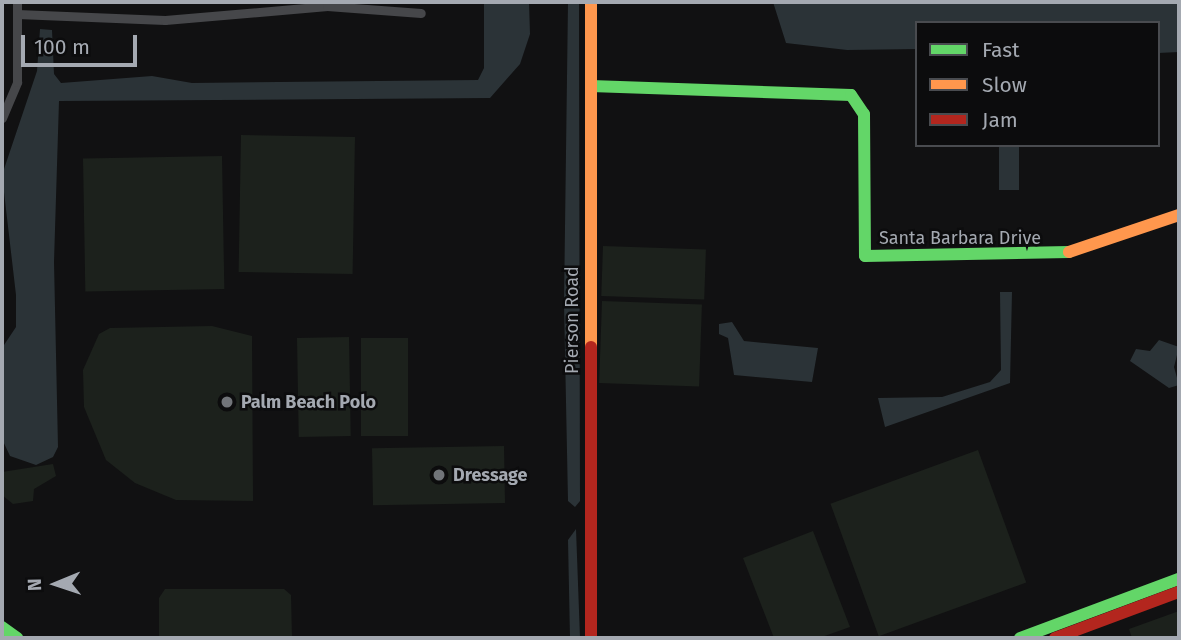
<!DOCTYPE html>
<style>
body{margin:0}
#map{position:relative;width:1181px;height:640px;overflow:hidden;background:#111112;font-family:"Fira Sans",sans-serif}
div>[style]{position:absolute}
.green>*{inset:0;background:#1c211c;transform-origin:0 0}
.water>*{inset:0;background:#2b3337;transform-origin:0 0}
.street>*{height:9px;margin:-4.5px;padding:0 4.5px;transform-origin:4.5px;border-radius:4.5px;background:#46474a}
.fast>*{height:12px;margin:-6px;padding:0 6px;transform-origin:6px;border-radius:6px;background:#63d668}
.slow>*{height:12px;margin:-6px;padding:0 6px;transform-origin:6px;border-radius:6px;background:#ff974d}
.jam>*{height:12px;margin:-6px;padding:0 6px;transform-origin:6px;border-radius:6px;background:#b3261e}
.dots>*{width:19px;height:19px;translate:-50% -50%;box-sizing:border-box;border:4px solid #0c0c0d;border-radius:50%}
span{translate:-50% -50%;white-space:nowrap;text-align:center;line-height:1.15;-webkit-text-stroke:5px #0c0c0d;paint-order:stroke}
.street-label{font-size:18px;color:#a4a9b1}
.poi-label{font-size:18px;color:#a4a9b1;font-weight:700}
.left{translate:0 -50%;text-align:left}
.frame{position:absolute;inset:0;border:4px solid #a4a9b1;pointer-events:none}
.legend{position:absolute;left:915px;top:21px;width:245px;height:126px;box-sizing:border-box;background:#0c0c0d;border:2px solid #494b4f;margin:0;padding:9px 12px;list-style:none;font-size:21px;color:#a4a9b1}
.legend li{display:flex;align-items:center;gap:14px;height:35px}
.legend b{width:35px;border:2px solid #494b4f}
.north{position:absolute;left:21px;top:549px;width:70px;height:70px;-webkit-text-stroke:5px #0c0c0d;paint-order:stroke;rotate:268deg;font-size:19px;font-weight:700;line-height:28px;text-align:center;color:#a4a9b1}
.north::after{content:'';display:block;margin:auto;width:24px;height:32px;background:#a4a9b1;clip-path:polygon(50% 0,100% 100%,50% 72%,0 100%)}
.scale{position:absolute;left:21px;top:35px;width:116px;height:32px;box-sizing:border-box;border:4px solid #a4a9b1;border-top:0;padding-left:9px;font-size:21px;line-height:24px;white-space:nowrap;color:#a4a9b1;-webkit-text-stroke:5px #0c0c0d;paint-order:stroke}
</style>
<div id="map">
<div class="green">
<i style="left:241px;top:135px;width:114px;height:137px;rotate:1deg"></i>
<i style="left:222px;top:156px;width:133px;height:139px;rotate:89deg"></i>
<i style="left:603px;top:246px;width:103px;height:50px;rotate:2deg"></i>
<i style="left:602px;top:301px;width:100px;height:82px;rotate:2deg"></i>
<i style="clip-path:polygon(212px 326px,252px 336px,253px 501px,176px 500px,135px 483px,106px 460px,84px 407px,83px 370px,99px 334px,110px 328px)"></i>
<i style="left:349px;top:337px;width:99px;height:52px;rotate:89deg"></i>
<i style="left:361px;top:338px;width:47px;height:98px"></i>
<i style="left:504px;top:446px;width:57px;height:132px;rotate:89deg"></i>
<i style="left:978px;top:450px;width:141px;height:157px;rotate:70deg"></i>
<i style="clip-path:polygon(53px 464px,56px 476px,34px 489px,33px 501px,13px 504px,2px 495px,2px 472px)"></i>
<i style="clip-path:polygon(813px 531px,850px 627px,819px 638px,774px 638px,743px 558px)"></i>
<i style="clip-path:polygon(165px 589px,284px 589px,291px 595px,292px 638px,159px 638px,159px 598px)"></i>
<i style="clip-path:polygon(1179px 611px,1179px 638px,1132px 638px,1129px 629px)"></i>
</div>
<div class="water">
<i style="clip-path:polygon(484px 2px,529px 2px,530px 34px,520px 64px,490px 98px,59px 101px,54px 262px,58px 447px,53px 457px,36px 465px,10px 456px,2px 439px,2px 348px,16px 327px,16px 295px,2px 175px,37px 71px,40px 29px,52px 30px,54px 74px,61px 83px,152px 76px,192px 83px,478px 80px,484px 68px)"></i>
<i style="clip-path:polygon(568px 2px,579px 2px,579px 28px,580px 501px,575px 507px,568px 501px,564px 303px)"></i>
<i style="clip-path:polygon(773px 2px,1179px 2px,1179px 52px,1158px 53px,1158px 23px,917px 23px,917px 49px,847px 50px,786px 43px)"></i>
<i style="left:999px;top:145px;width:20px;height:45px"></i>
<i style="clip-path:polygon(1000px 292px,1012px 292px,1010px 383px,885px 427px,878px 398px,942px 397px,990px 382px,1001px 370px)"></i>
<i style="clip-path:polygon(732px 322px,744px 341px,818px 348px,812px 382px,734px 375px,728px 338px,719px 334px,719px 324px)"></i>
<i style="clip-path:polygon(1159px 340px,1179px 347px,1174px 367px,1179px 385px,1169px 388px,1130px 361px,1136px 349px,1150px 351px)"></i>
<i style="clip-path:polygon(576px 529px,580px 638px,570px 638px,568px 540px)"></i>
</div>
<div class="street">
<i style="left:17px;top:14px;width:148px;rotate:2.3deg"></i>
<i style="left:165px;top:20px;width:163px;rotate:-4.9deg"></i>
<i style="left:327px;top:6px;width:94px;rotate:4.3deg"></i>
<i style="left:2px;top:118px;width:39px;rotate:-67deg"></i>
<i style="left:17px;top:82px;width:80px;rotate:-90deg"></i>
</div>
<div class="fast">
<i style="left:591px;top:86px;width:260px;rotate:2deg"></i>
<i style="left:851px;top:95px;width:23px;rotate:56deg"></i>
<i style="left:864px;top:114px;width:142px;rotate:89.6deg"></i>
<i style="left:865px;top:256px;width:204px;rotate:-1.1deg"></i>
<i style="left:2px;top:627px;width:19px;rotate:36deg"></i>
<i style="left:1020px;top:638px;width:170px;rotate:-20.4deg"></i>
</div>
<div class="slow">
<i style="left:591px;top:2px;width:345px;rotate:90deg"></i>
<i style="left:1069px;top:252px;width:116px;rotate:-18.6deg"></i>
</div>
<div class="jam">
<i style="left:591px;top:347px;width:291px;rotate:90deg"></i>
<i style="left:1055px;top:638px;width:132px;rotate:-20.4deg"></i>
</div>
<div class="dots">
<i style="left:227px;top:402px;background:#717479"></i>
<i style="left:439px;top:475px;background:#717479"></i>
</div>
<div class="street-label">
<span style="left:960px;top:238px">Santa Barbara Drive</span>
<span style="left:572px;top:320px;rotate:-90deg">Pierson Road</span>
</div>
<div class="poi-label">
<span class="left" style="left:241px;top:402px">Palm Beach Polo</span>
<span class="left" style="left:453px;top:475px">Dressage</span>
</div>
<div class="frame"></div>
<ul class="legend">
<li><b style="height:9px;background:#63d668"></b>Fast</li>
<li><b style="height:9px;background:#ff974d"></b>Slow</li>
<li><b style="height:9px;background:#b3261e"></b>Jam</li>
</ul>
<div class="north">N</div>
<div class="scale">100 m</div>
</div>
